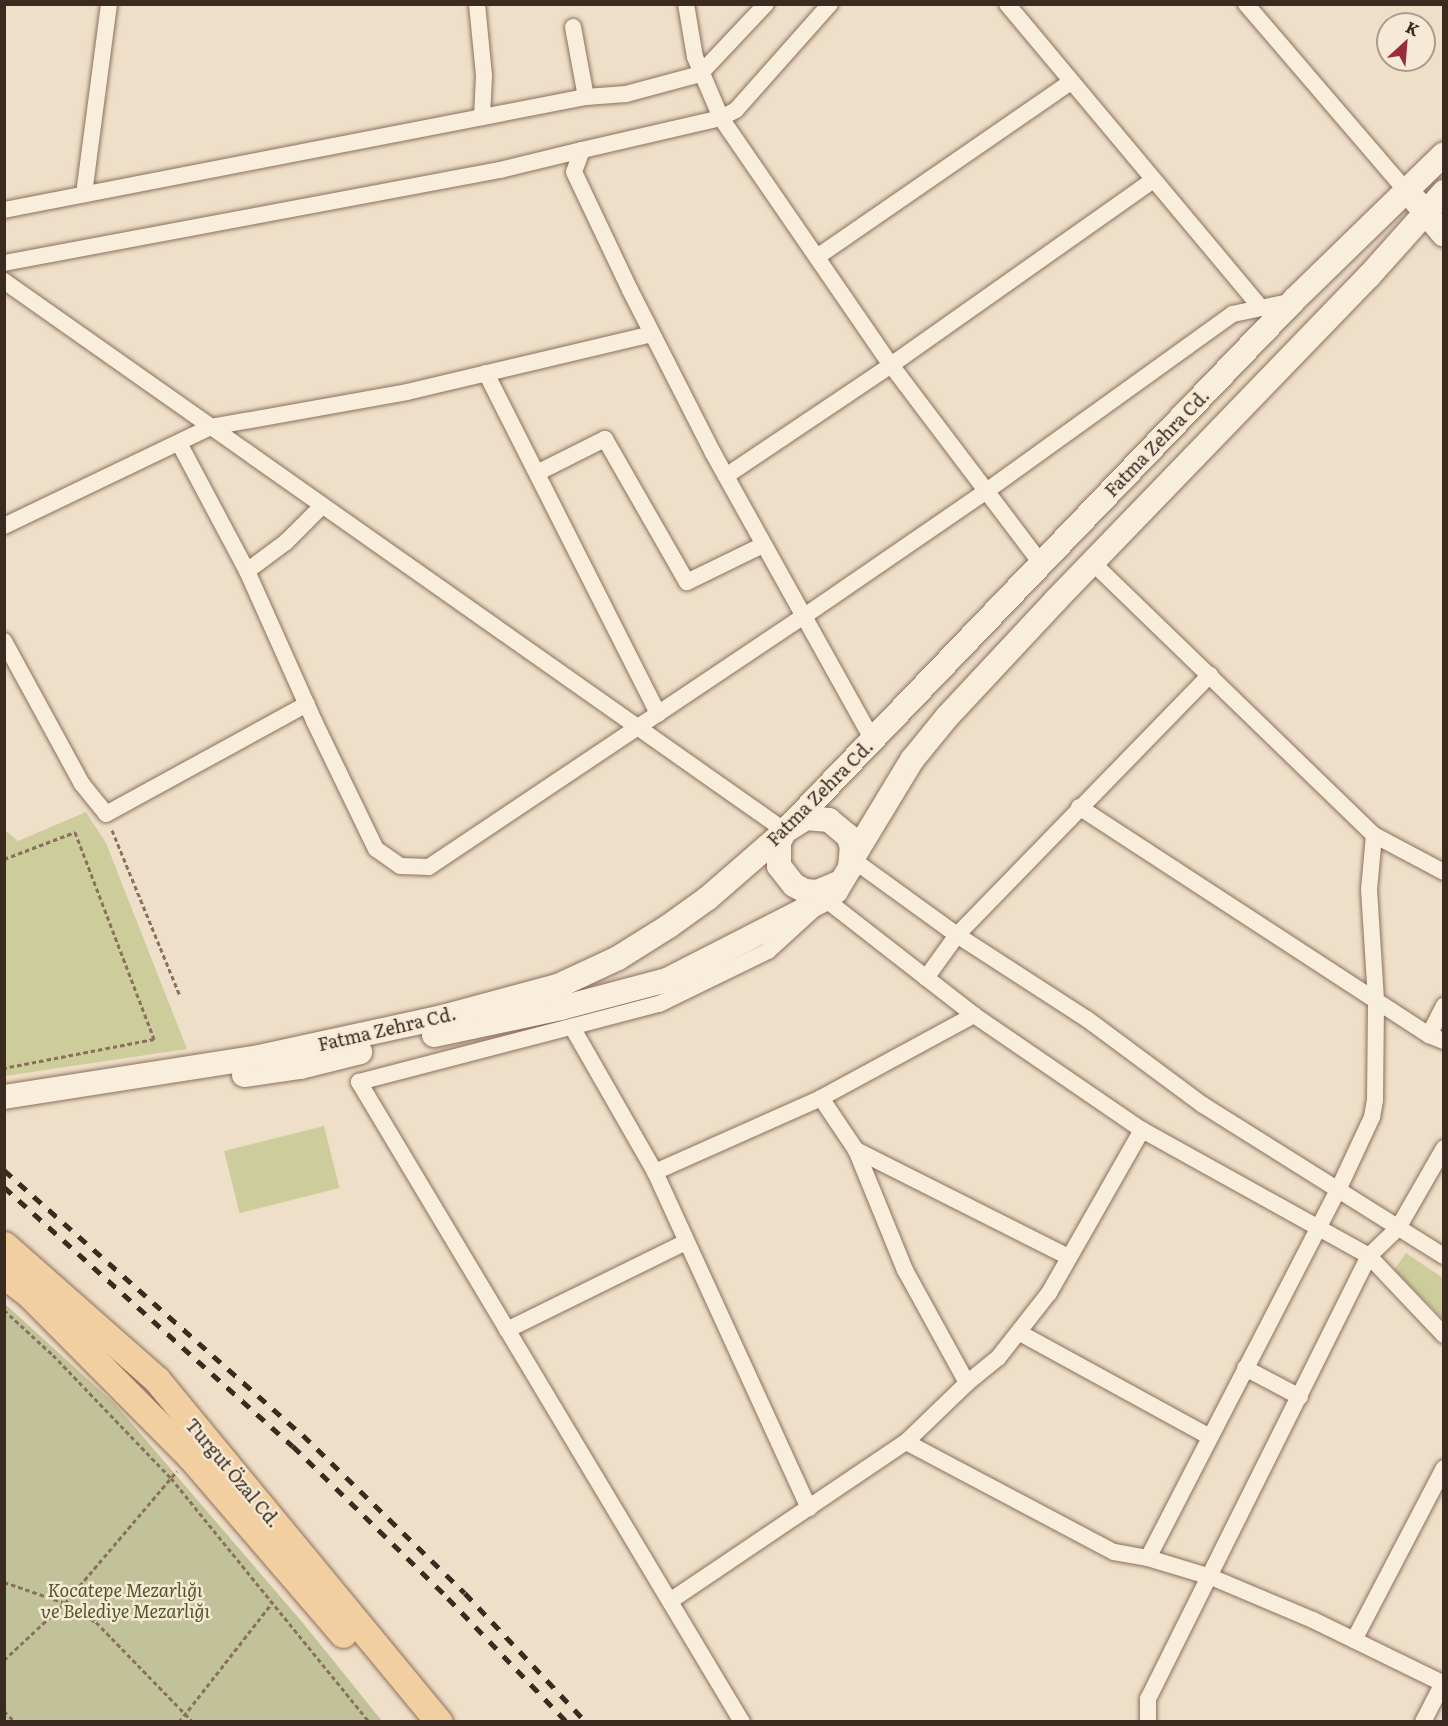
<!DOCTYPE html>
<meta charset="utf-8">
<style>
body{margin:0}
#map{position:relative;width:1448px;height:1726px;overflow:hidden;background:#efdfc8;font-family:Literata,serif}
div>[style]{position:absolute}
.green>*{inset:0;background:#cdcd9b;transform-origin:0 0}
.cemetery>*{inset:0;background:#c2c29a}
.path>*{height:3px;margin-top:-1.5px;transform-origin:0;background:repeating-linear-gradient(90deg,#8b705d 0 4.5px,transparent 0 7.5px)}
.roads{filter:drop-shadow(0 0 2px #8b705d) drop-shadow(0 0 2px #8b705d)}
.street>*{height:16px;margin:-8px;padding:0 8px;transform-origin:8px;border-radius:8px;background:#f9eddb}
.secondary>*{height:24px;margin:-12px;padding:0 12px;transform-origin:12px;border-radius:12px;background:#f9eddb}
.primary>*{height:27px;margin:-13.5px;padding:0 13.5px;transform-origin:13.5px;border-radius:13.5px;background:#f1cfa1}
.rail>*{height:4.5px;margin-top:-2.25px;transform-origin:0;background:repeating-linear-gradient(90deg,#3b2a20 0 10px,transparent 0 20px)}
span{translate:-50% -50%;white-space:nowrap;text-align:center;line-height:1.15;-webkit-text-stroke:5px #f6ead7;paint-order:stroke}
.street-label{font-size:18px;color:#3b2a20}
.park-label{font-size:18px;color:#505727;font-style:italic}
.frame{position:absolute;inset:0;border:6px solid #3b2a20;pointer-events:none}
.north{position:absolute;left:1376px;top:12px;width:60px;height:60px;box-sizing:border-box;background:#f6ead7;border:2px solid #ab9d8e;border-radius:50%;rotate:26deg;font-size:16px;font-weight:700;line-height:24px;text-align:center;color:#3b2a20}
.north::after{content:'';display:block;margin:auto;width:21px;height:27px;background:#9a2d39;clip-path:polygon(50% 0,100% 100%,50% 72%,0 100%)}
</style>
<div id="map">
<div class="green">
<i style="clip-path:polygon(86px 812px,106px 843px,187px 1049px,5px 1076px,5px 830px,18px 841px)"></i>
<i style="left:324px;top:1126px;width:64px;height:103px;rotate:76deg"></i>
<i style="clip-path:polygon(1406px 1253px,1443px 1278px,1443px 1318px,1394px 1270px)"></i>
</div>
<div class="cemetery">
<i style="clip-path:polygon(5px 1304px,115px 1404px,303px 1623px,382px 1721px,5px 1721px)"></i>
</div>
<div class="path">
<i style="left:112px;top:830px;width:179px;rotate:67.7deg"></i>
<i style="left:4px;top:859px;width:76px;rotate:-20.8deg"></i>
<i style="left:75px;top:832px;width:222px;rotate:69.1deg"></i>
<i style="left:154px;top:1039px;width:153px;rotate:169.1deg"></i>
<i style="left:4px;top:1310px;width:67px;rotate:42.6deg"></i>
<i style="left:53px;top:1355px;width:170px;rotate:46.2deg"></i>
<i style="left:171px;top:1478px;width:314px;rotate:50.9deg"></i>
<i style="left:4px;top:1582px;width:65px;rotate:19deg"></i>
<i style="left:65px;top:1603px;width:36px;rotate:32deg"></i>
<i style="left:96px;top:1622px;width:139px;rotate:45.9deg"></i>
<i style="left:4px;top:1660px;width:83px;rotate:-43.1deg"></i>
<i style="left:65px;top:1603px;width:173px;rotate:-49.7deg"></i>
<i style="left:4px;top:1711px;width:16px;rotate:45deg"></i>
<i style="left:179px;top:1722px;width:151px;rotate:-52deg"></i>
</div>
<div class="roads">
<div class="street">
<i style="left:477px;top:4px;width:72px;rotate:84.4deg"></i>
<i style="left:484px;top:76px;width:41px;rotate:92.8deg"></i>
<i style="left:686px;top:4px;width:54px;rotate:80.4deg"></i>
<i style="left:695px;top:57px;width:66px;rotate:66.9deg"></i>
<i style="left:721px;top:118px;width:300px;rotate:55.5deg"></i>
<i style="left:891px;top:365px;width:248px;rotate:52.9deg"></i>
<i style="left:830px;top:4px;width:142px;rotate:131.6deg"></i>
<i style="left:736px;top:110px;width:17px;rotate:152deg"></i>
<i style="left:721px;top:118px;width:143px;rotate:167deg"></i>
<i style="left:582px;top:150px;width:23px;rotate:110deg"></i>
<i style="left:574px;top:172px;width:131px;rotate:64.6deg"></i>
<i style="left:630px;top:290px;width:183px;rotate:63deg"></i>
<i style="left:713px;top:453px;width:329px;rotate:60.9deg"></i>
<i style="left:1007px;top:4px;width:396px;rotate:50.1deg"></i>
<i style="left:1246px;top:4px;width:248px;rotate:49.4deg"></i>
<i style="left:573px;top:27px;width:71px;rotate:79.5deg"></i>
<i style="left:586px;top:97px;width:40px;rotate:-4.3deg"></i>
<i style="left:626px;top:94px;width:77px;rotate:-15.1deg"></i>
<i style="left:700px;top:74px;width:96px;rotate:-46.7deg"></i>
<i style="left:84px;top:194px;width:192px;rotate:-82.5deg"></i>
<i style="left:4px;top:210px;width:593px;rotate:-10.99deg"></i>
<i style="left:817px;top:257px;width:308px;rotate:-34.6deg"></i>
<i style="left:4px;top:263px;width:505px;rotate:-10.62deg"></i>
<i style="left:500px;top:170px;width:84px;rotate:-13.7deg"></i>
<i style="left:4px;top:281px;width:955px;rotate:35.15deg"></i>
<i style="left:486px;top:373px;width:382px;rotate:63.2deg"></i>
<i style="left:179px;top:443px;width:145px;rotate:62deg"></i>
<i style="left:247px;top:571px;width:164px;rotate:65.9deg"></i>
<i style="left:314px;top:721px;width:142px;rotate:64.2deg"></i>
<i style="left:376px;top:849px;width:29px;rotate:35deg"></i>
<i style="left:400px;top:866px;width:29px;rotate:2deg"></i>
<i style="left:429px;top:867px;width:450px;rotate:-33.8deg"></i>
<i style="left:803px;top:617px;width:221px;rotate:-34.5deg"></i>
<i style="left:985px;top:492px;width:305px;rotate:-35.7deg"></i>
<i style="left:1233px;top:314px;width:62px;rotate:-12deg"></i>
<i style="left:537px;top:473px;width:76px;rotate:-26.6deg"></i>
<i style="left:605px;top:439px;width:165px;rotate:60.2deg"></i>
<i style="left:687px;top:582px;width:85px;rotate:-26deg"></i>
<i style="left:726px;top:476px;width:199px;rotate:-33.9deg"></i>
<i style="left:891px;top:365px;width:321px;rotate:-35.2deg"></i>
<i style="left:4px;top:526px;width:229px;rotate:-25.6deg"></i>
<i style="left:211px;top:427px;width:199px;rotate:-10.1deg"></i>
<i style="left:407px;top:392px;width:252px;rotate:-13.3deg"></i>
<i style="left:1092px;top:562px;width:392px;rotate:44.1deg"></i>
<i style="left:1374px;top:835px;width:79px;rotate:27.9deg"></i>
<i style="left:247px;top:571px;width:49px;rotate:-36.6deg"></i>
<i style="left:286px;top:542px;width:51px;rotate:-45deg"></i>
<i style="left:4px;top:641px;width:163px;rotate:61.4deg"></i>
<i style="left:82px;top:784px;width:38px;rotate:51deg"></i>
<i style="left:106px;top:814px;width:229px;rotate:-28.7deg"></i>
<i style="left:1079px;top:807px;width:418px;rotate:33.1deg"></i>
<i style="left:1429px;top:1035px;width:16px;rotate:22deg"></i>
<i style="left:852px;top:859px;width:130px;rotate:35.9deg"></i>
<i style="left:957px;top:935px;width:155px;rotate:32.9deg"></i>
<i style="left:1087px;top:1019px;width:144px;rotate:36.6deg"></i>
<i style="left:1203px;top:1105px;width:284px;rotate:32.1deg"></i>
<i style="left:926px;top:978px;width:53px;rotate:-54.2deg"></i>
<i style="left:957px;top:935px;width:363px;rotate:-45.8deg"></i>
<i style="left:572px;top:1027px;width:167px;rotate:60.2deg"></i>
<i style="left:655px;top:1172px;width:370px;rotate:65.4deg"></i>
<i style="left:1429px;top:1035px;width:33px;rotate:-63deg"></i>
<i style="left:821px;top:1098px;width:63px;rotate:56.1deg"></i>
<i style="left:856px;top:1150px;width:130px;rotate:67.8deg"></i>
<i style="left:905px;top:1270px;width:129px;rotate:61.2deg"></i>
<i style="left:856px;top:1150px;width:238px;rotate:26.7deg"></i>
<i style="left:655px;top:1172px;width:182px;rotate:-24deg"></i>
<i style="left:821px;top:1098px;width:174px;rotate:-28.5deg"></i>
<i style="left:507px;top:1330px;width:199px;rotate:-26.2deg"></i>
<i style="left:1020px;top:1333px;width:214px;rotate:28.7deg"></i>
<i style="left:1245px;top:1368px;width:62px;rotate:27.8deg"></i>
<i style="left:906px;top:1442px;width:235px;rotate:27.9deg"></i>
<i style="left:1114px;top:1552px;width:35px;rotate:10deg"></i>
<i style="left:1148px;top:1558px;width:66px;rotate:16.8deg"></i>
<i style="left:1211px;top:1577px;width:111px;rotate:22.9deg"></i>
<i style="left:1313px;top:1620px;width:146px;rotate:26deg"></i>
<i style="left:1148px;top:1558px;width:414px;rotate:-62.7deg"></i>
<i style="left:1338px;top:1190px;width:81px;rotate:-65deg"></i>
<i style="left:1372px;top:1117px;width:17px;rotate:-80deg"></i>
<i style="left:1375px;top:1100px;width:100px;rotate:-89.4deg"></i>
<i style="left:1376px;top:1000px;width:110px;rotate:-93.6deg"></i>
<i style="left:1369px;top:890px;width:55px;rotate:-84.8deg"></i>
<i style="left:670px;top:1601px;width:285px;rotate:-34deg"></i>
<i style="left:906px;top:1442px;width:85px;rotate:-44deg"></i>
<i style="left:967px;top:1383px;width:40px;rotate:-39deg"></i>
<i style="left:998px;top:1358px;width:83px;rotate:-51.9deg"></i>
<i style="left:1049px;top:1293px;width:188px;rotate:-60.3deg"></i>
<i style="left:1354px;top:1640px;width:194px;rotate:-62.4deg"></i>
<i style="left:742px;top:1722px;width:746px;rotate:-120.9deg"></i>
<i style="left:359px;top:1082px;width:310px;rotate:-14.6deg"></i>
<i style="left:659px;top:1004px;width:121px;rotate:-25.9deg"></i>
<i style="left:768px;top:951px;width:77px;rotate:-42.4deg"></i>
<i style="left:825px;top:899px;width:189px;rotate:37.9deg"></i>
<i style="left:974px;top:1015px;width:204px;rotate:34.4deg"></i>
<i style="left:1142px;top:1130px;width:260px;rotate:29deg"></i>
<i style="left:1369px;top:1256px;width:109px;rotate:46.5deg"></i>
<i style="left:1148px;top:1722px;width:23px;rotate:-90deg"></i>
<i style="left:1148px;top:1699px;width:495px;rotate:-63.5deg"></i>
<i style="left:1369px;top:1256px;width:40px;rotate:-44deg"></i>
<i style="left:1398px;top:1228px;width:92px;rotate:-60.1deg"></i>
<i style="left:1423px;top:1722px;width:44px;rotate:-62.9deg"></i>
</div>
<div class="secondary">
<i style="left:1415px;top:200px;width:45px;rotate:50.4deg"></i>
<i style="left:852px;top:859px;width:116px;rotate:-58.8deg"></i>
<i style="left:912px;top:760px;width:55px;rotate:-50.9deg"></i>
<i style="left:947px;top:717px;width:160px;rotate:-47deg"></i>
<i style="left:1056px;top:600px;width:450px;rotate:-46deg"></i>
<i style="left:1369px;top:276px;width:113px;rotate:-48.2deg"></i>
<i style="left:434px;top:1035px;width:130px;rotate:-12deg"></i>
<i style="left:561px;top:1008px;width:110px;rotate:-14.8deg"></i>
<i style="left:667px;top:980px;width:178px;rotate:-27.1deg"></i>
<i style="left:825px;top:899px;width:14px;rotate:-36deg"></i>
<i style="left:836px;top:891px;width:27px;rotate:-59deg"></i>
<i style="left:850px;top:868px;width:21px;rotate:-85deg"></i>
<i style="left:852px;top:847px;width:12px;rotate:-110deg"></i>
<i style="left:848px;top:836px;width:25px;rotate:-140deg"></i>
<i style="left:829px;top:820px;width:23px;rotate:-175deg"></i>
<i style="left:806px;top:818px;width:25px;rotate:148deg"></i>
<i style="left:785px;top:831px;width:13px;rotate:119deg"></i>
<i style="left:779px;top:842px;width:24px;rotate:90deg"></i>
<i style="left:779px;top:866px;width:24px;rotate:52deg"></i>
<i style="left:794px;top:885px;width:13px;rotate:29deg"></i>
<i style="left:805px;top:891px;width:12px;rotate:5deg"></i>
<i style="left:817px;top:892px;width:25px;rotate:-23deg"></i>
<i style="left:244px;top:1075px;width:57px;rotate:-8.1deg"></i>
<i style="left:300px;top:1067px;width:62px;rotate:-14deg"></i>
<i style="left:4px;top:1097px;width:258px;rotate:-8.9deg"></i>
<i style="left:259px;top:1057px;width:187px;rotate:-12.3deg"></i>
<i style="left:442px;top:1017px;width:120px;rotate:-15deg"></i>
<i style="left:558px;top:986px;width:66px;rotate:-25deg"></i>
<i style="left:618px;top:958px;width:60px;rotate:-32.1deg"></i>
<i style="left:669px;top:926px;width:48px;rotate:-35.7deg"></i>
<i style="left:708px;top:898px;width:102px;rotate:-41deg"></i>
<i style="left:785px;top:831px;width:736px;rotate:-46.21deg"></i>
<i style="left:1294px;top:300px;width:209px;rotate:-44.2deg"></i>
</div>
<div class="primary">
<i style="left:4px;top:1245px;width:204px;rotate:41.4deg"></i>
<i style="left:157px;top:1380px;width:443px;rotate:50.5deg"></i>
<i style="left:4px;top:1275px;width:31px;rotate:37deg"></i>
<i style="left:29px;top:1294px;width:227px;rotate:45.2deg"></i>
<i style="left:189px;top:1455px;width:236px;rotate:49.3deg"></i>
</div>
</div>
<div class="rail">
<i style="left:4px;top:1170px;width:400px;rotate:41.6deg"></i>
<i style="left:303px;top:1435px;width:226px;rotate:44.3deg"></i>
<i style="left:465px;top:1593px;width:177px;rotate:46.8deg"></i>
<i style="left:4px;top:1187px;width:388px;rotate:41.9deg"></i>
<i style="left:293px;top:1446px;width:217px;rotate:44.4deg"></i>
<i style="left:448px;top:1598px;width:172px;rotate:46.2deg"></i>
</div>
<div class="street-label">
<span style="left:1157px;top:443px;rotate:-46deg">Fatma Zehra Cd.</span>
<span style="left:820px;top:793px;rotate:-45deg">Fatma Zehra Cd.</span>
<span style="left:387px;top:1029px;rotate:-13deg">Fatma Zehra Cd.</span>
<span style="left:233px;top:1473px;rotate:50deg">Turgut Özal Cd.</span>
</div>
<div class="park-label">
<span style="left:125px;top:1601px">Kocatepe Mezarlığı<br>ve Belediye Mezarlığı</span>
</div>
<div class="frame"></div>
<div class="north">K</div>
</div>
